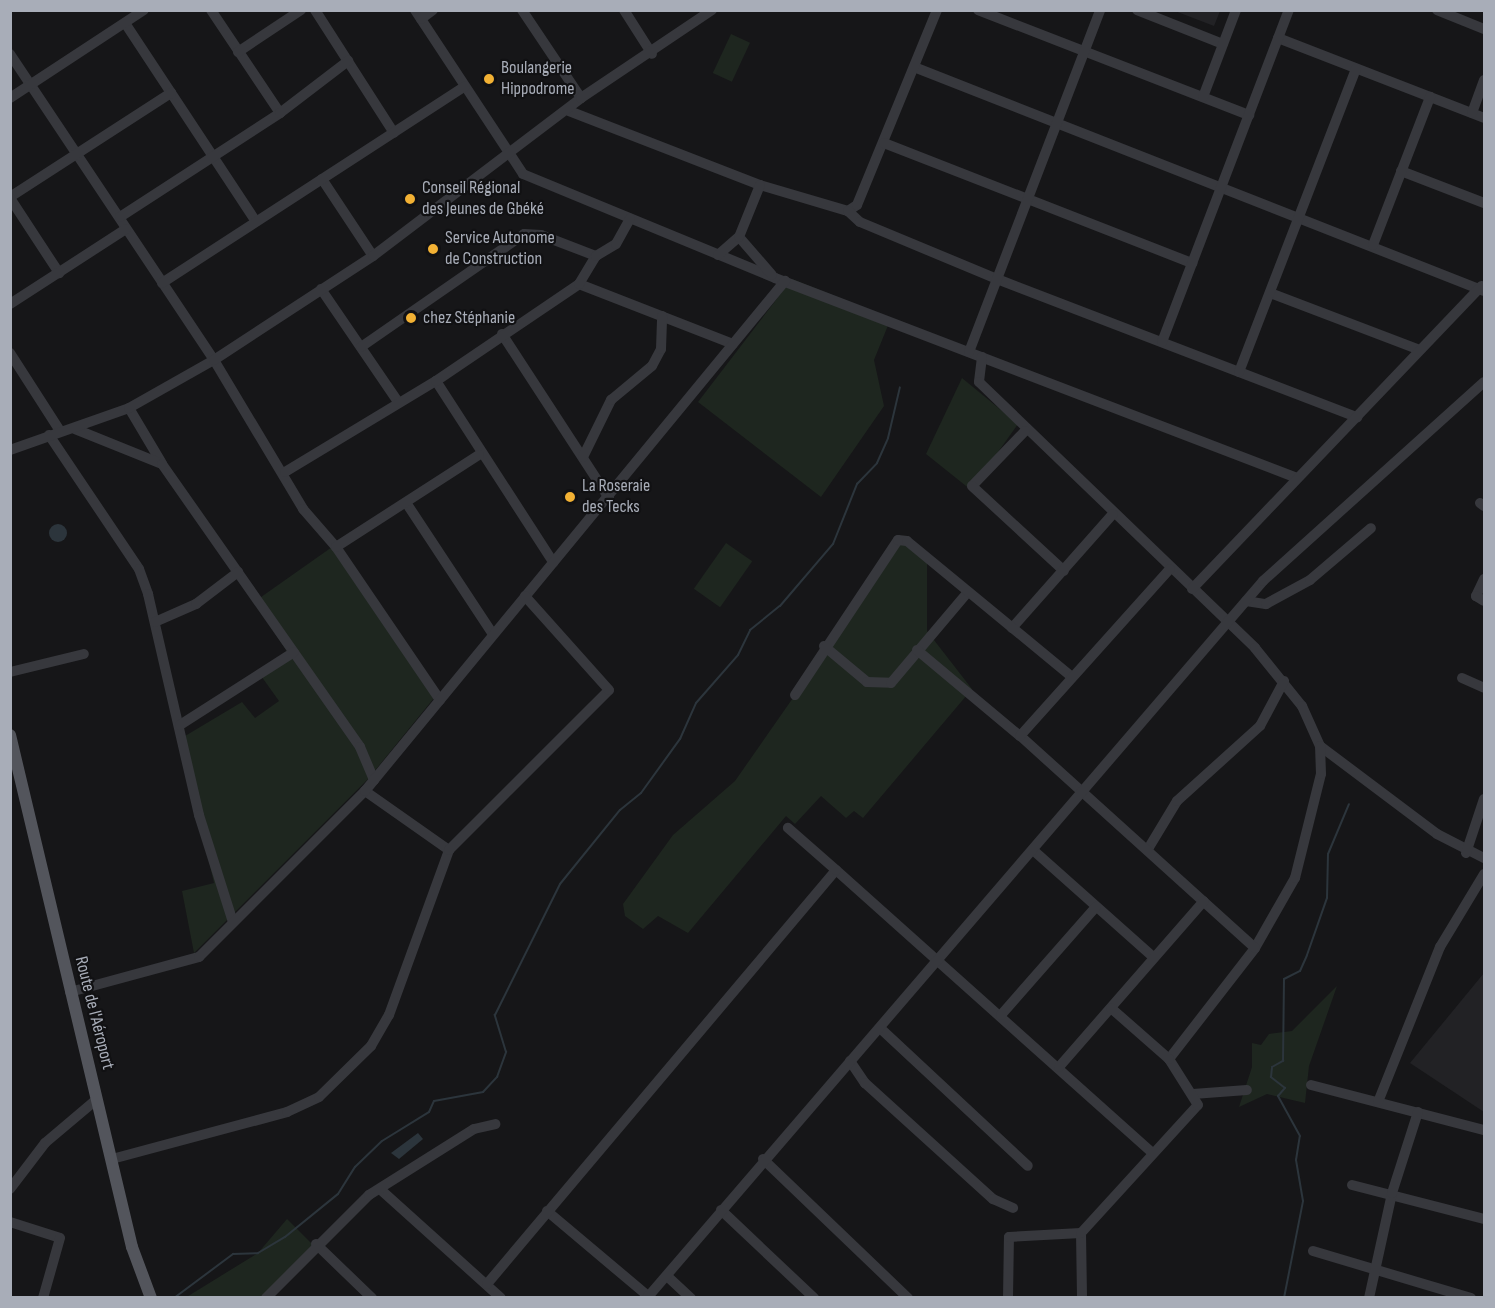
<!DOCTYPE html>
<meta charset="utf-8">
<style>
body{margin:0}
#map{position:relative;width:1495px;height:1308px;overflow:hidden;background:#161618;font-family:"Sofia Sans Condensed",sans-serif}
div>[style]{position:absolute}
.built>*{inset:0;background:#222225}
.green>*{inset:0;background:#1e261f;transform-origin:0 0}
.water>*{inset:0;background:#2c353c}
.round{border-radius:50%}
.stream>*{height:2px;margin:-1px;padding:0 1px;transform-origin:1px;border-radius:1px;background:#2c353c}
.minor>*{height:10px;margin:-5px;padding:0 5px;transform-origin:5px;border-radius:5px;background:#37383d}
.major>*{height:12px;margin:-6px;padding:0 6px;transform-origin:6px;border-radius:6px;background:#53555c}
.dots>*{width:16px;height:16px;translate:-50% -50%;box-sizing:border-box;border:3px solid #111113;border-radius:50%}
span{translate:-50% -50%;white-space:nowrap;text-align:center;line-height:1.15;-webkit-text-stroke:4.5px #111113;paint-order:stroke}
.poi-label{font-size:18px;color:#a8adb8}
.left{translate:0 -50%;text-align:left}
.street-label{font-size:18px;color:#a8adb8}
.frame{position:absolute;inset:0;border:12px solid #a8adb8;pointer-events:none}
</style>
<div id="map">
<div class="built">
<i style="clip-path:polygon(1175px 11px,1220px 10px,1220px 11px,1214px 26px)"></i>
<i style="clip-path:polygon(1484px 973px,1484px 1112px,1410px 1063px)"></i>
</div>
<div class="green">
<i style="left:731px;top:34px;width:21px;height:43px;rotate:25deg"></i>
<i style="clip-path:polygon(792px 279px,891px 318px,874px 360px,884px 406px,821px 497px,698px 402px)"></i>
<i style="clip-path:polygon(962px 378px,1018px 424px,971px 490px,926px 454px)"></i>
<i style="clip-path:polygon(906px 536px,927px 552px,927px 631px,972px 689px,863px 818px,854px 811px,846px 818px,821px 796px,795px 824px,786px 816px,688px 933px,658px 916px,643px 929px,625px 916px,623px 904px,673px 835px,735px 781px)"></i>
<i style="left:726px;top:543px;width:32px;height:56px;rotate:35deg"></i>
<i style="clip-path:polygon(332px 547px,434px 698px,368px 779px,194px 953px,182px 891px,214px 883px,180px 739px,242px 702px,255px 718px,279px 701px,259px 673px,288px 653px,254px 602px)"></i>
<i style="clip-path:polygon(1337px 986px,1309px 1066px,1305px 1103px,1267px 1094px,1239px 1107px,1252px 1067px,1252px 1043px,1261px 1045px,1269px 1034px,1292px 1031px)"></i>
<i style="clip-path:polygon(287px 1219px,315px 1247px,269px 1297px,185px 1298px,258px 1253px)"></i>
</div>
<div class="water">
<i class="round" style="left:49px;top:524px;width:18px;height:18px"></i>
<i style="clip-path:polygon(418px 1133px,423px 1139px,399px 1159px,391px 1153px)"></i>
</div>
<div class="stream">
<i style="left:174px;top:1298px;width:74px;rotate:-36.7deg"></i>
<i style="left:233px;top:1254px;width:25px;rotate:-2deg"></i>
<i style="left:258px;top:1253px;width:31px;rotate:-31deg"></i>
<i style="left:285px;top:1237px;width:68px;rotate:-39.1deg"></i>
<i style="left:338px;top:1194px;width:32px;rotate:-58deg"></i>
<i style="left:355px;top:1167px;width:37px;rotate:-44deg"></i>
<i style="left:382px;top:1141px;width:55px;rotate:-31.7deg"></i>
<i style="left:429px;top:1112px;width:12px;rotate:-66deg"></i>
<i style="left:434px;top:1101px;width:50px;rotate:-10.4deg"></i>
<i style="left:483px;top:1092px;width:21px;rotate:-47deg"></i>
<i style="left:497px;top:1077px;width:27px;rotate:-70deg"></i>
<i style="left:506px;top:1052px;width:39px;rotate:-107deg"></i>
<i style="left:495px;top:1015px;width:146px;rotate:-63.6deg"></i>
<i style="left:560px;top:884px;width:95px;rotate:-51deg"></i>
<i style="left:620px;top:810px;width:27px;rotate:-39deg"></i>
<i style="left:641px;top:793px;width:67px;rotate:-54.2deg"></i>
<i style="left:680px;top:739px;width:39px;rotate:-66deg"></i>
<i style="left:696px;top:703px;width:64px;rotate:-48.8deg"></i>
<i style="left:738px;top:655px;width:28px;rotate:-64deg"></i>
<i style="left:750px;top:630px;width:38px;rotate:-39deg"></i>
<i style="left:780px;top:606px;width:82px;rotate:-49.5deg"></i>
<i style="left:833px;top:544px;width:65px;rotate:-68.2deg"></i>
<i style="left:857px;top:484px;width:29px;rotate:-46deg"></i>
<i style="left:877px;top:463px;width:27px;rotate:-66deg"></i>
<i style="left:888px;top:438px;width:52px;rotate:-76.8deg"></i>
<i style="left:1284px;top:1298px;width:99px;rotate:-78.9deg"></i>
<i style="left:1303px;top:1201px;width:42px;rotate:-99.7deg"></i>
<i style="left:1296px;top:1160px;width:24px;rotate:-81deg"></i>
<i style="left:1300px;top:1136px;width:46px;rotate:-118.8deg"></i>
<i style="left:1278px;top:1096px;width:11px;rotate:-49deg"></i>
<i style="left:1285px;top:1088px;width:18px;rotate:-142deg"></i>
<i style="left:1271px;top:1077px;width:10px;rotate:-84deg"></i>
<i style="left:1272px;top:1067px;width:13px;rotate:-29deg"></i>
<i style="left:1283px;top:1061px;width:82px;rotate:-89.3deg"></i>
<i style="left:1284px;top:979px;width:18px;rotate:-27deg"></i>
<i style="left:1300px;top:971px;width:17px;rotate:-66deg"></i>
<i style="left:1307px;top:955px;width:60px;rotate:-70.7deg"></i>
<i style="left:1327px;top:898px;width:44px;rotate:-88.7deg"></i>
<i style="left:1328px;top:854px;width:54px;rotate:-67.2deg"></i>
</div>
<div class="minor">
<i style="left:211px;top:10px;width:124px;rotate:56.2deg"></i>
<i style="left:315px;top:10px;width:146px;rotate:57.3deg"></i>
<i style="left:415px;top:10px;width:196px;rotate:56.6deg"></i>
<i style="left:523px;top:174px;width:273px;rotate:22.4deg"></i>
<i style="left:775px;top:278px;width:559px;rotate:20.96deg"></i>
<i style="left:522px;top:10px;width:106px;rotate:56.2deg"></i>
<i style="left:624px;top:10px;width:52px;rotate:57.5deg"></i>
<i style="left:978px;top:10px;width:291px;rotate:21.2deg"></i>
<i style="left:1137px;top:10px;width:92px;rotate:21.6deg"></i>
<i style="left:1437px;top:10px;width:51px;rotate:22deg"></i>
<i style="left:421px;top:19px;width:15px;rotate:-37deg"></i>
<i style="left:125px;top:23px;width:238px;rotate:56.6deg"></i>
<i style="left:1278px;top:38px;width:221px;rotate:21.2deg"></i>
<i style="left:238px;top:52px;width:76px;rotate:-33.7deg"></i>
<i style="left:10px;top:54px;width:368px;rotate:56.3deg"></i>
<i style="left:214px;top:360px;width:174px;rotate:59.1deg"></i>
<i style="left:303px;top:509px;width:50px;rotate:49deg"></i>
<i style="left:336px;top:547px;width:185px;rotate:55.8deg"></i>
<i style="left:914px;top:67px;width:612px;rotate:21.45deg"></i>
<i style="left:1203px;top:97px;width:93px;rotate:-69.2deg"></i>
<i style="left:10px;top:98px;width:160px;rotate:-33.3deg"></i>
<i style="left:569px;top:111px;width:205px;rotate:21.2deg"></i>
<i style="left:760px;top:185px;width:92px;rotate:16.5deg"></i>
<i style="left:848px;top:211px;width:11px;rotate:-34deg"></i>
<i style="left:857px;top:205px;width:211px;rotate:-67.7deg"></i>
<i style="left:1472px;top:113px;width:35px;rotate:-70deg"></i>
<i style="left:884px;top:143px;width:331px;rotate:21.3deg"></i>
<i style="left:1401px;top:171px;width:89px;rotate:21.1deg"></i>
<i style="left:322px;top:179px;width:92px;rotate:56.5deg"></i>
<i style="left:10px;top:197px;width:192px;rotate:-32.9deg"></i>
<i style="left:10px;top:198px;width:90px;rotate:56.8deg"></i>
<i style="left:848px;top:211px;width:16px;rotate:43deg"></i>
<i style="left:860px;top:222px;width:148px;rotate:22.6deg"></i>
<i style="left:997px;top:279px;width:386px;rotate:21deg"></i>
<i style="left:120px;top:217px;width:191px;rotate:-33deg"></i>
<i style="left:280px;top:113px;width:86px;rotate:-37.4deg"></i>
<i style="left:739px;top:237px;width:50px;rotate:49deg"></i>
<i style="left:1373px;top:245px;width:159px;rotate:-68.9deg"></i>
<i style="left:718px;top:255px;width:28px;rotate:-41deg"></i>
<i style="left:739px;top:237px;width:56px;rotate:-68deg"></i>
<i style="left:162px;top:283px;width:361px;rotate:-33deg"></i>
<i style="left:579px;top:284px;width:165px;rotate:21.3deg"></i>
<i style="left:321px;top:289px;width:137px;rotate:55.7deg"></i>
<i style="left:1270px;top:293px;width:160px;rotate:20.8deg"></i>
<i style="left:10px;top:304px;width:138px;rotate:-32.9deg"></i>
<i style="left:502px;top:334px;width:196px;rotate:56.9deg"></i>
<i style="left:1162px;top:342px;width:355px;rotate:-69.1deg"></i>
<i style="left:361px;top:347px;width:198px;rotate:-34.7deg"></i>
<i style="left:524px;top:234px;width:17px;rotate:3deg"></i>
<i style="left:541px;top:235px;width:59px;rotate:20.9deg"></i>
<i style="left:969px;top:352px;width:366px;rotate:-69deg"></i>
<i style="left:10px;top:353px;width:93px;rotate:57.3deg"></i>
<i style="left:982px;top:357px;width:25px;rotate:97deg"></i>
<i style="left:979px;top:382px;width:383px;rotate:43.9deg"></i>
<i style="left:1255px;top:648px;width:75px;rotate:51deg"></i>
<i style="left:1302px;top:706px;width:44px;rotate:65.8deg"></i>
<i style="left:1320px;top:746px;width:146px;rotate:36.9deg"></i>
<i style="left:1437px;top:834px;width:53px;rotate:27.1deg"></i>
<i style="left:1239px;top:372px;width:325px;rotate:-68.9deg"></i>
<i style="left:436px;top:381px;width:216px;rotate:57.1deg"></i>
<i style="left:129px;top:408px;width:63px;rotate:59.3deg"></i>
<i style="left:75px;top:429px;width:94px;rotate:21.9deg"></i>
<i style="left:162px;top:464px;width:345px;rotate:55deg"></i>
<i style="left:360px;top:747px;width:36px;rotate:67deg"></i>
<i style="left:1025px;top:431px;width:76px;rotate:133.9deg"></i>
<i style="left:972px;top:486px;width:125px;rotate:42.7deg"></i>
<i style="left:49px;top:435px;width:161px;rotate:56.1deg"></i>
<i style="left:139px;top:569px;width:27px;rotate:70deg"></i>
<i style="left:148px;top:594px;width:227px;rotate:77deg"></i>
<i style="left:199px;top:815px;width:112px;rotate:72.4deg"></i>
<i style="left:10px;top:450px;width:126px;rotate:-19.4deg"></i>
<i style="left:129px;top:408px;width:98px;rotate:-29.5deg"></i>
<i style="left:214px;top:360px;width:190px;rotate:-33.2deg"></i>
<i style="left:373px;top:256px;width:261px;rotate:-37.2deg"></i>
<i style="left:581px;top:98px;width:158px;rotate:-33.9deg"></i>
<i style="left:583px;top:457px;width:64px;rotate:-63.8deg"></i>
<i style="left:611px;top:400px;width:53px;rotate:-39.7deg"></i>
<i style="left:652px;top:366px;width:19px;rotate:-62deg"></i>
<i style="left:661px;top:349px;width:33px;rotate:-88deg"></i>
<i style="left:285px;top:472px;width:176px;rotate:-31.1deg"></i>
<i style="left:436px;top:381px;width:173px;rotate:-34.1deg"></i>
<i style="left:579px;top:284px;width:33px;rotate:-59deg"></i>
<i style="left:596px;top:256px;width:23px;rotate:-31deg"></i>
<i style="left:616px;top:244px;width:29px;rotate:-61deg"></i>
<i style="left:1480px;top:503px;width:5px;rotate:37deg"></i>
<i style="left:407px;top:504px;width:154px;rotate:56.6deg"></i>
<i style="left:336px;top:547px;width:170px;rotate:-32.8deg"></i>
<i style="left:1484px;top:579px;width:19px;rotate:115deg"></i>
<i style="left:1476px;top:596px;width:9px;rotate:32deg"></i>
<i style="left:1192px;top:589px;width:419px;rotate:-46.3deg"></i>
<i style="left:1246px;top:601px;width:20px;rotate:9deg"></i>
<i style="left:1266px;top:604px;width:50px;rotate:-28.6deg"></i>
<i style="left:1310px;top:580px;width:80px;rotate:-40.4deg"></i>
<i style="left:155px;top:622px;width:45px;rotate:-23.7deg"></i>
<i style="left:196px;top:604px;width:53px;rotate:-37.3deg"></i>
<i style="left:1012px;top:628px;width:152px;rotate:-48.5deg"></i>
<i style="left:824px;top:646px;width:56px;rotate:39.9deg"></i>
<i style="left:867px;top:682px;width:24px;rotate:2deg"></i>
<i style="left:891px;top:683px;width:119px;rotate:-49.8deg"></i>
<i style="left:917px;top:650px;width:134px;rotate:39.9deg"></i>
<i style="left:10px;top:672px;width:76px;rotate:-13.7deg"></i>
<i style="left:1462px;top:678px;width:24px;rotate:24deg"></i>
<i style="left:795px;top:695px;width:186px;rotate:-56.4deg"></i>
<i style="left:898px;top:540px;width:9px;rotate:6deg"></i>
<i style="left:907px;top:541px;width:214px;rotate:39.5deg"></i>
<i style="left:180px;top:725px;width:135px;rotate:-32.6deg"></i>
<i style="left:365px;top:791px;width:103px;rotate:35.1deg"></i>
<i style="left:1148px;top:849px;width:56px;rotate:-58.9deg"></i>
<i style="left:1177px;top:801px;width:112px;rotate:-42.1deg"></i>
<i style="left:1260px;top:726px;width:51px;rotate:-61.9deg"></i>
<i style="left:1033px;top:850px;width:158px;rotate:41.7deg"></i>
<i style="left:1466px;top:853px;width:57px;rotate:-71.6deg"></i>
<i style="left:836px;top:870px;width:424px;rotate:41.8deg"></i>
<i style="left:1255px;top:948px;width:81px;rotate:-60.3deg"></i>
<i style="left:1295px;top:878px;width:107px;rotate:-76deg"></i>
<i style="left:1321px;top:774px;width:28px;rotate:-92deg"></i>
<i style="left:70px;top:992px;width:134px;rotate:-15.2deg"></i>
<i style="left:199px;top:957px;width:235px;rotate:-45deg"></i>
<i style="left:365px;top:791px;width:661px;rotate:-50.53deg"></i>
<i style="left:1001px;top:1015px;width:144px;rotate:-48.7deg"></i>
<i style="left:880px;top:1028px;width:202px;rotate:43deg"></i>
<i style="left:1169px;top:1059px;width:140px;rotate:-52.2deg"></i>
<i style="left:1255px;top:948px;width:316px;rotate:-137.9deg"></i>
<i style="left:1020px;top:736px;width:224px;rotate:-48.1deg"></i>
<i style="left:850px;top:1061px;width:27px;rotate:56deg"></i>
<i style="left:865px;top:1083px;width:173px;rotate:42.2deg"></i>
<i style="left:993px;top:1199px;width:22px;rotate:24deg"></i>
<i style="left:1059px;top:1067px;width:220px;rotate:-48.9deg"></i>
<i style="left:1311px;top:1085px;width:179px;rotate:14.6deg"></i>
<i style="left:1193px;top:1094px;width:54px;rotate:-4.2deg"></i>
<i style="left:1378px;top:1102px;width:167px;rotate:-68.2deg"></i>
<i style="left:1440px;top:947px;width:85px;rotate:-58.9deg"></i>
<i style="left:112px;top:1159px;width:181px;rotate:-15deg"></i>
<i style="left:287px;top:1112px;width:35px;rotate:-25deg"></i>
<i style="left:319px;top:1097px;width:73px;rotate:-44.4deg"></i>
<i style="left:371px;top:1046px;width:36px;rotate:-60deg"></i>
<i style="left:389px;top:1015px;width:176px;rotate:-70deg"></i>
<i style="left:449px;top:850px;width:226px;rotate:-45deg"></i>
<i style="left:609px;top:690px;width:126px;rotate:-131.8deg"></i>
<i style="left:763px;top:1159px;width:201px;rotate:43.8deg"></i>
<i style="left:1352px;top:1185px;width:136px;rotate:14.4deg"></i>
<i style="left:10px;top:1189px;width:58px;rotate:-52.7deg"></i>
<i style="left:45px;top:1143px;width:68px;rotate:-40.2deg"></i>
<i style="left:381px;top:1190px;width:161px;rotate:42deg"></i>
<i style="left:721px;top:1210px;width:128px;rotate:43.4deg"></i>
<i style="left:547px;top:1211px;width:132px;rotate:40.1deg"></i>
<i style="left:10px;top:1222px;width:52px;rotate:17.7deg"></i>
<i style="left:60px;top:1238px;width:62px;rotate:105.8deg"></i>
<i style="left:1081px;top:1233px;width:65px;rotate:89.1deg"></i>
<i style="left:316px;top:1244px;width:78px;rotate:44deg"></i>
<i style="left:1313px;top:1251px;width:165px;rotate:16.6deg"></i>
<i style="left:667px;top:1276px;width:33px;rotate:43deg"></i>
<i style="left:487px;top:1284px;width:541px;rotate:-49.87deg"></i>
<i style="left:836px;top:870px;width:64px;rotate:-138.8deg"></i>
<i style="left:266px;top:1298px;width:146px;rotate:-45deg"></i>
<i style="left:369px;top:1195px;width:124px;rotate:-32.2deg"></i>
<i style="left:474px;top:1129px;width:22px;rotate:-13deg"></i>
<i style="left:647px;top:1298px;width:945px;rotate:-49.33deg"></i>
<i style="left:1263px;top:581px;width:297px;rotate:-42deg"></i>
<i style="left:1008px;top:1298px;width:61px;rotate:-89.1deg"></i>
<i style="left:1009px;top:1237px;width:72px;rotate:-3.2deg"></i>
<i style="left:1081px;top:1233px;width:173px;rotate:-47.6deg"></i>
<i style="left:1198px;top:1105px;width:54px;rotate:-122.2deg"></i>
<i style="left:1169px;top:1059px;width:77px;rotate:-138.7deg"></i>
<i style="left:1369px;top:1298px;width:107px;rotate:-77.6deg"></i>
<i style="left:1392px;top:1193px;width:85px;rotate:-72.2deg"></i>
</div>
<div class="major">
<i style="left:10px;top:735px;width:526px;rotate:76.6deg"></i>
<i style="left:132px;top:1247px;width:54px;rotate:69.6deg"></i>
</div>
<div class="dots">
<i style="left:489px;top:79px;background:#f2b134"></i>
<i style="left:410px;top:199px;background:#f2b134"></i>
<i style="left:433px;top:249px;background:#f2b134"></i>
<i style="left:411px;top:318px;background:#f2b134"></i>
<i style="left:570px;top:497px;background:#f2b134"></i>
</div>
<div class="poi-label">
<span class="left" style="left:501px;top:79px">Boulangerie<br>Hippodrome</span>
<span class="left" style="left:422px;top:199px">Conseil Régional<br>des Jeunes de Gbéké</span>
<span class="left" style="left:445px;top:249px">Service Autonome<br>de Construction</span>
<span class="left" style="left:423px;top:318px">chez Stéphanie</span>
<span class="left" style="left:582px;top:497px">La Roseraie<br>des Tecks</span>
</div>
<div class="street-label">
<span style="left:94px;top:1013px;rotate:76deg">Route de l'Aéroport</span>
</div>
<div class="frame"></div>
</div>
